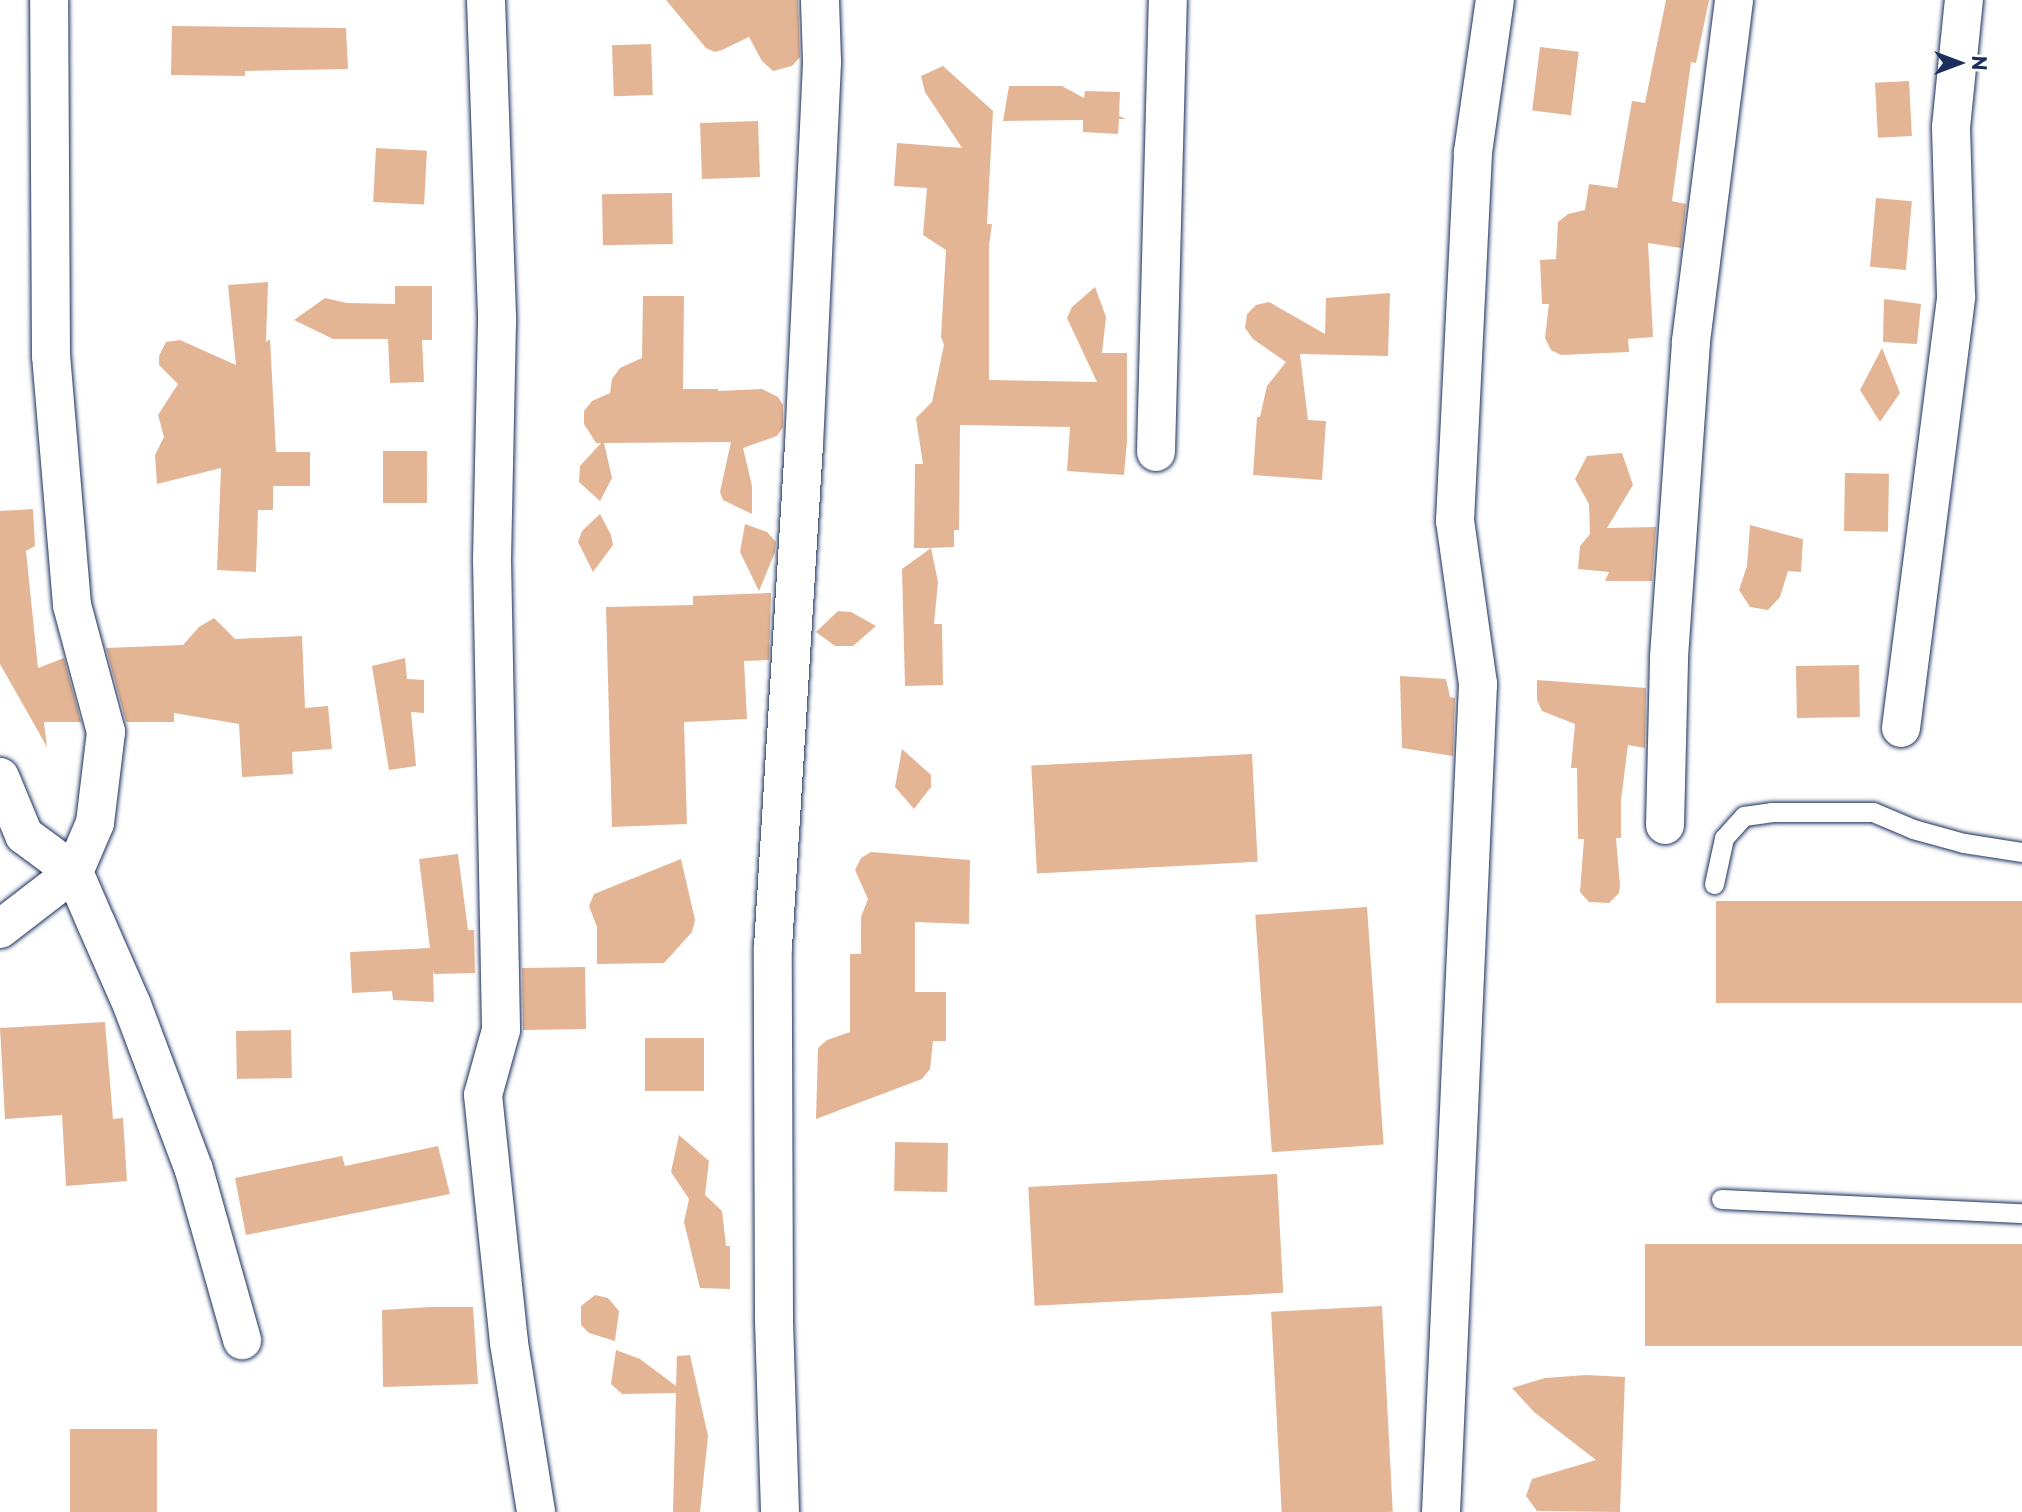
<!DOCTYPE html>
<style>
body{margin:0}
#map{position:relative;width:2022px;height:1512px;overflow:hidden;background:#fff;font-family:"Playpen Sans",sans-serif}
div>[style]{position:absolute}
.building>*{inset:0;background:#e3b594;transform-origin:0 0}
.roads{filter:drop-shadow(0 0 2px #1b2f5e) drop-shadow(0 0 2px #1b2f5e)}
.service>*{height:19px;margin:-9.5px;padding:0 9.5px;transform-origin:9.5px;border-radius:9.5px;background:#fff}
.minor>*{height:38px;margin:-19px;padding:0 19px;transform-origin:19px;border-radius:19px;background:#fff}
span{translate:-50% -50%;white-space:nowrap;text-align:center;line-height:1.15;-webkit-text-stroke:6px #fff;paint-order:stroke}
.north{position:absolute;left:1924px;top:28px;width:70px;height:70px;-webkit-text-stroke:5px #fff;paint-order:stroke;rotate:90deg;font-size:19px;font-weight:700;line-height:28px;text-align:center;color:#1b2f5e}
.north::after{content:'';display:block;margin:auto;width:24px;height:32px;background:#1b2f5e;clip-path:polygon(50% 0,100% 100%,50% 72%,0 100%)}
</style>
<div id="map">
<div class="building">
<i style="clip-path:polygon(666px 0,798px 0,800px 57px,792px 66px,773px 71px,762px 61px,749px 37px,722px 50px,715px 52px,706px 48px)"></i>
<i style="clip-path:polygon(1666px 0,1709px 0,1696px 63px,1691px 62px,1672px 201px,1686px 204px,1681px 248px,1648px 243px,1653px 337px,1628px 339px,1629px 352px,1561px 355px,1551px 350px,1545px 338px,1549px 304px,1542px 304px,1540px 260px,1556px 259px,1558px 222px,1568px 214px,1585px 210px,1589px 184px,1617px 188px,1632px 101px,1645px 103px)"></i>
<i style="clip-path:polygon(172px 26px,346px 28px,348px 69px,245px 71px,245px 76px,171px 75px)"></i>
<i style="left:651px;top:44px;width:51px;height:39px;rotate:88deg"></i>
<i style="left:1540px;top:47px;width:39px;height:64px;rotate:7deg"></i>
<i style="clip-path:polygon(943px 66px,993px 111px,987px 224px,992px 224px,989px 245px,989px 380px,1097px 382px,1067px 318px,1072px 307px,1095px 287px,1106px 317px,1102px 353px,1127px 353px,1127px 441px,1124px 475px,1067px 471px,1070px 427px,960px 425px,959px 530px,954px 530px,954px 547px,931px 548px,938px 582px,934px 624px,942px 624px,943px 685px,905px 686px,902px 569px,931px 548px,914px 548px,915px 464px,923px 464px,916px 418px,932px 402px,944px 345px,941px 337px,946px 250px,923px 235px,927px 188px,894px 186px,897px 143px,962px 148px,925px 92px,921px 76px)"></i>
<i style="left:1909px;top:81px;width:55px;height:34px;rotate:87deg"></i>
<i style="clip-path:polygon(1009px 86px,1062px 86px,1084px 98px,1085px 91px,1120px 92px,1119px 116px,1126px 119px,1119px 119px,1118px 134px,1083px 132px,1083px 120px,1003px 121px)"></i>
<i style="left:758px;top:121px;width:56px;height:58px;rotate:88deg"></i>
<i style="left:376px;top:148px;width:51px;height:54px;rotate:3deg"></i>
<i style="left:672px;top:193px;width:51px;height:70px;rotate:89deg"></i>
<i style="left:1876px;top:198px;width:36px;height:69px;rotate:5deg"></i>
<i style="clip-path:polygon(268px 282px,266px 342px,270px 339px,276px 452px,310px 452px,310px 486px,273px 486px,273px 510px,258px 510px,256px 572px,217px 570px,221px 468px,157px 484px,155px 455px,164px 437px,158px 415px,178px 384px,159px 365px,159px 356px,166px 342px,180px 340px,236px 365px,228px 285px)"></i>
<i style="clip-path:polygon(395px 286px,432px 286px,432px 340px,422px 340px,424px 382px,390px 383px,388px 339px,333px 339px,294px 320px,325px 298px,347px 303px,395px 304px)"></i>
<i style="clip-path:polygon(1390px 293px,1388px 356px,1300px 354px,1308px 420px,1326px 421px,1322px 480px,1253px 475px,1257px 417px,1260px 417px,1267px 386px,1286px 362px,1253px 339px,1245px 328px,1247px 314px,1256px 305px,1269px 302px,1325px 334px,1326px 298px)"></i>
<i style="clip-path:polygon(643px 296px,684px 296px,683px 389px,718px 389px,718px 391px,762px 389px,778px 397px,783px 405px,783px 427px,777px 436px,743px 448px,752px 486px,752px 514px,723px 500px,720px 492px,731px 442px,604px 443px,612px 478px,600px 501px,579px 482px,580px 466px,601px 443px,596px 443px,584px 424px,584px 411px,592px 401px,610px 393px,612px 379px,620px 368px,642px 358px)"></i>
<i style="clip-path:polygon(1884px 299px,1921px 304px,1917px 344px,1883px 342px)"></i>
<i style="clip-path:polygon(1882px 348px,1900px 393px,1880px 422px,1860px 390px)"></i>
<i style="left:383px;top:451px;width:44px;height:52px"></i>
<i style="clip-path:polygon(1622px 453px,1633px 485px,1607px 528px,1656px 527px,1652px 581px,1605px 581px,1609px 572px,1578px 569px,1580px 546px,1590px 534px,1589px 504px,1575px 479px,1587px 456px)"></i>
<i style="left:1845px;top:473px;width:44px;height:58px;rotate:1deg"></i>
<i style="clip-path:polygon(33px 509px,35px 546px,26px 551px,38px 668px,64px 658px,81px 722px,44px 722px,47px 747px,0 664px,0 511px)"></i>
<i style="clip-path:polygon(600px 514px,611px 535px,613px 545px,593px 572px,578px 542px,582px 531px)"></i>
<i style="clip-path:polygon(745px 524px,767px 532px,776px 542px,775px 552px,759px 591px,740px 552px)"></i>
<i style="clip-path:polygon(1750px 525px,1803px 539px,1801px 572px,1788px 571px,1780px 597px,1768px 610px,1750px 607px,1739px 590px,1747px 566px)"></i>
<i style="clip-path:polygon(771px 593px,769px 660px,744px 661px,747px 719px,684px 722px,687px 824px,612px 827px,606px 607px,693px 605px,693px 596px)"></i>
<i style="clip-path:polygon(838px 611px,851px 612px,876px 626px,853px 646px,835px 646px,816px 632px)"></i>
<i style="clip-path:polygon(214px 618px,235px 639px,302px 636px,305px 708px,328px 706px,332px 749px,292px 752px,293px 774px,242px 777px,239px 724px,174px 713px,174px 722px,126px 722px,106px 648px,183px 645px,199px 627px)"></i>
<i style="clip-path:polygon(405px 658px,407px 679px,424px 680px,424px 713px,411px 712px,416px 766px,389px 770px,372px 666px)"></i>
<i style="left:1859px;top:665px;width:52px;height:63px;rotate:89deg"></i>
<i style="clip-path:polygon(1400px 676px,1446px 679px,1450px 697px,1455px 698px,1453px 756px,1402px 748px)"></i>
<i style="clip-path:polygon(1537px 680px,1646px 688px,1645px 748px,1628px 745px,1621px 800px,1621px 838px,1616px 838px,1620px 886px,1619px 893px,1609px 903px,1589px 902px,1580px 892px,1584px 839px,1578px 839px,1577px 768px,1571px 768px,1575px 724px,1542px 711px,1537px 700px)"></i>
<i style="clip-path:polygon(902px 749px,931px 775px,931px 787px,914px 809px,895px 787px)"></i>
<i style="left:1252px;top:754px;width:108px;height:221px;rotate:87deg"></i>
<i style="clip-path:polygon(871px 852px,970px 860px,969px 924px,915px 922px,915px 992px,946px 992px,946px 1041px,933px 1041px,930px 1069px,922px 1079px,816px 1119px,818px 1048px,827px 1040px,850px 1032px,850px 954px,861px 954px,861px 917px,868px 899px,855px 870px,861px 858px)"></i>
<i style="clip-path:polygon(458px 854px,468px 930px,474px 930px,475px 973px,434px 974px,433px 970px,434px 1002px,393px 1000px,392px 991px,352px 993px,350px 952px,430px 948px,419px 859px)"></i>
<i style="clip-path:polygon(681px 859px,695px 920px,692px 932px,664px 963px,597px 964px,597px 927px,589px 906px,594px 894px)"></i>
<i style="left:1716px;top:901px;width:306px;height:102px"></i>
<i style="left:1367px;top:907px;width:238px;height:112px;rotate:86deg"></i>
<i style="left:585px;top:967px;width:62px;height:63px;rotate:89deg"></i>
<i style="clip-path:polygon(105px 1022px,113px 1119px,123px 1118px,127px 1181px,66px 1186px,62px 1115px,5px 1119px,0 1028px)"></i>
<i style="left:291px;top:1030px;width:48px;height:55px;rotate:89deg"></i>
<i style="left:645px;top:1038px;width:59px;height:53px"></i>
<i style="clip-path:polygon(679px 1135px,709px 1161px,705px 1195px,722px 1211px,726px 1246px,730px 1246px,730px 1289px,700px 1288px,684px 1222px,689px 1199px,671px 1172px)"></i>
<i style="left:895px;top:1142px;width:53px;height:49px;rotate:1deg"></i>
<i style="clip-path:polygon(438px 1146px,450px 1194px,246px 1235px,235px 1178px,342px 1156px,345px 1166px)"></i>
<i style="left:1277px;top:1174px;width:119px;height:249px;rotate:87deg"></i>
<i style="left:1645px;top:1244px;width:377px;height:102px"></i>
<i style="clip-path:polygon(595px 1295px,608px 1298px,619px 1311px,615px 1341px,589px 1333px,581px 1325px,581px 1306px)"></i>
<i style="left:1382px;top:1306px;width:206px;height:111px;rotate:87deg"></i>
<i style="clip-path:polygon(431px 1307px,473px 1307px,478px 1384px,383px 1387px,382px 1310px)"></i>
<i style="clip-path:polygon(616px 1350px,640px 1359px,676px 1386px,677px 1356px,690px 1355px,708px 1436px,700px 1512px,673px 1512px,676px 1393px,622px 1394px,611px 1384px)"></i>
<i style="clip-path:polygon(1586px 1375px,1625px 1377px,1620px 1512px,1537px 1511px,1526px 1496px,1532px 1479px,1596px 1460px,1534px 1412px,1512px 1388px,1545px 1378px)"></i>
<i style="left:157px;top:1429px;width:83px;height:87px;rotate:90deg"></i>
</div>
<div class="roads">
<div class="service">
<i style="left:1714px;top:884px;width:47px;rotate:-77.7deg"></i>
<i style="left:1724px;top:838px;width:30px;rotate:-48deg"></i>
<i style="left:1744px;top:816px;width:27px;rotate:-8deg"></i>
<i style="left:1771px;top:812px;width:102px"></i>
<i style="left:1873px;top:812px;width:43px;rotate:23deg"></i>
<i style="left:1913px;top:829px;width:53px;rotate:15.4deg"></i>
<i style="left:1964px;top:843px;width:59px;rotate:8.8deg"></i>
<i style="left:1721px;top:1199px;width:301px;rotate:2.7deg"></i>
</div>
<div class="minor">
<i style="left:486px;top:0;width:322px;rotate:88deg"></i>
<i style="left:497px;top:322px;width:237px;rotate:91.2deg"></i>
<i style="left:492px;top:559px;width:471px;rotate:88.9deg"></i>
<i style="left:501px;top:1030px;width:67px;rotate:105.5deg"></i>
<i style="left:483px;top:1095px;width:249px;rotate:84deg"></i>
<i style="left:509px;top:1343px;width:171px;rotate:80.9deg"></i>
<i style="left:1156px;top:452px;width:452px;rotate:-88.5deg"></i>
<i style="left:1901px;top:728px;width:435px;rotate:-82.7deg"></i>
<i style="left:1956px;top:296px;width:169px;rotate:-91.7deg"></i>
<i style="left:1951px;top:127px;width:128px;rotate:-84.2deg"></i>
<i style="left:0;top:777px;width:63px;rotate:67.5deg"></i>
<i style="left:24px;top:835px;width:62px;rotate:36.5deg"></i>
<i style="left:74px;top:872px;width:56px;rotate:66.7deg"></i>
<i style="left:96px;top:923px;width:90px;rotate:66.3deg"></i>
<i style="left:132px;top:1005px;width:176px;rotate:69.4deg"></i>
<i style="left:194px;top:1170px;width:177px;rotate:74.2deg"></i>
<i style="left:1665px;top:825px;width:168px;rotate:-88.6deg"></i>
<i style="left:1669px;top:657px;width:317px;rotate:-86deg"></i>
<i style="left:1691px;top:341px;width:344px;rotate:-82.8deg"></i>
<i style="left:0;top:929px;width:93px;rotate:-37.6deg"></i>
<i style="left:74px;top:872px;width:53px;rotate:-66.8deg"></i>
<i style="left:95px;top:823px;width:92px;rotate:-83.1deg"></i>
<i style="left:106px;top:732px;width:131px;rotate:-105deg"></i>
<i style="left:72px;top:605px;width:250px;rotate:-94.8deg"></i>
<i style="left:51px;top:356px;width:356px;rotate:-90.3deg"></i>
<i style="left:780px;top:1512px;width:195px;rotate:-91.8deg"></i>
<i style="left:774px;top:1317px;width:370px;rotate:-90.2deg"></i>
<i style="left:773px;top:947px;width:503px;rotate:-86.47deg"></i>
<i style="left:804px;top:445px;width:384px;rotate:-87.3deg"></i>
<i style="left:822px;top:61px;width:61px;rotate:-91.9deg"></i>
<i style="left:1441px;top:1512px;width:829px;rotate:-87.44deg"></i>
<i style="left:1478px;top:684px;width:165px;rotate:-98deg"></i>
<i style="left:1455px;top:521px;width:369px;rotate:-87.2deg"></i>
<i style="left:1473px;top:152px;width:154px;rotate:-81.8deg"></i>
</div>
</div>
<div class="north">N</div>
</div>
